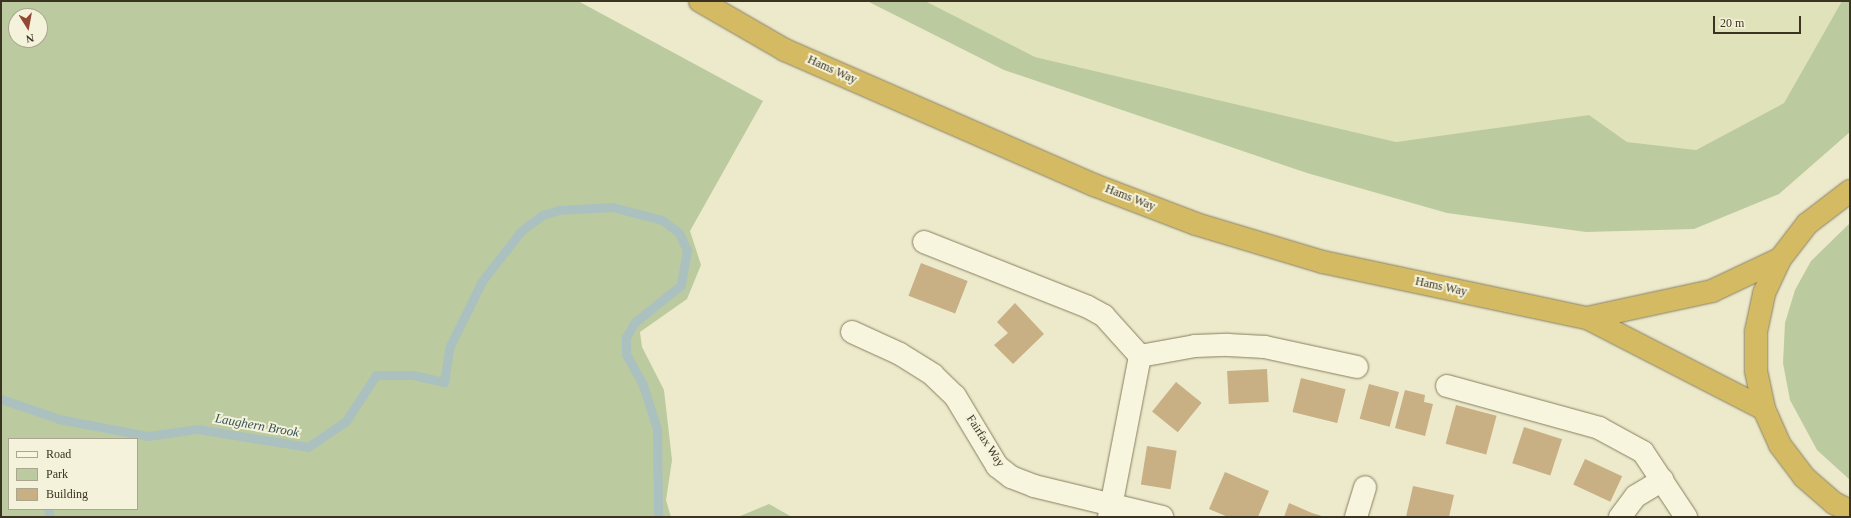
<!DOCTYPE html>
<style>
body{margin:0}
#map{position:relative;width:1851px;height:518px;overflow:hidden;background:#eceacb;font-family:Georgia,serif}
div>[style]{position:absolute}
.farmland>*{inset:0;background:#e0e2b9}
.green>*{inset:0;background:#bcca9f}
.stream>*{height:9px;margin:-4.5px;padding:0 4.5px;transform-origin:4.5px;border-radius:4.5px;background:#abc1c0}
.building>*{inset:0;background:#c8af84;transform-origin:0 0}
.roads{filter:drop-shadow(0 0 1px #887e60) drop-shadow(0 0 1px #887e60)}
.street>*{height:22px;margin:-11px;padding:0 11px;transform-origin:11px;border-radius:11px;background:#f7f5de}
.highway>*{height:22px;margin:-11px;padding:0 11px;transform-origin:11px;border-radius:11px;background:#d4bb63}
span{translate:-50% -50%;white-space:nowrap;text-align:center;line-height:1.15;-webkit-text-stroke:4px #f4f2da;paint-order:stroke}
.street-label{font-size:12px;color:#3a3322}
.water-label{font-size:13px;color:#335359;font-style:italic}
.frame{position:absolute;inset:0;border:2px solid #3a3322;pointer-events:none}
.legend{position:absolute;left:8px;top:438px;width:130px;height:72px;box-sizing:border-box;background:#f4f2da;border:1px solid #aaa690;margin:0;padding:5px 7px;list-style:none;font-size:12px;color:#3a3322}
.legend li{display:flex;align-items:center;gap:8px;height:20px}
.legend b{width:20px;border:1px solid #aaa690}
.north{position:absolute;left:8px;top:8px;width:40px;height:40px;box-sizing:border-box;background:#f4f2da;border:1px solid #aaa690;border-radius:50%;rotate:169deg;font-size:11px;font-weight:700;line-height:16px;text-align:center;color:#3a3322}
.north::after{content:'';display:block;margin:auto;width:14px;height:18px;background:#944834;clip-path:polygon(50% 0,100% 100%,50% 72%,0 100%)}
.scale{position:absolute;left:1713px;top:16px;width:88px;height:18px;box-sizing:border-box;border:2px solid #3a3322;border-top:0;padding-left:5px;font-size:12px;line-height:14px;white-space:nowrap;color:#3a3322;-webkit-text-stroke:3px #f4f2da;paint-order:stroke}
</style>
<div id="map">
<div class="farmland">
<i style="clip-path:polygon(925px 1px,1842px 1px,1784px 103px,1696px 150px,1627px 142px,1589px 115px,1396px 142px,1035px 57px)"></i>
</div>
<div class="green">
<i style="clip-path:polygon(evenodd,1px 1px,578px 1px,763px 101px,690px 231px,701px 265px,687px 299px,640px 332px,642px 347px,664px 390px,672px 460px,666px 500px,671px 517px,1px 517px,1px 1px,16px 16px,40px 16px,40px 40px,16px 40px,16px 16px,1px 1px,9px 439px,137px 439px,137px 509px,9px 509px,9px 439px)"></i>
<i style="clip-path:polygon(867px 1px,925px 1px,1035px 57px,1396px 142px,1589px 115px,1627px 142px,1696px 150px,1784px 103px,1842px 1px,1850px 1px,1850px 132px,1779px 194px,1694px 229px,1586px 232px,1447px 213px,1307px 173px,1004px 70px)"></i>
<i style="clip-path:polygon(1850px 223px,1850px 480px,1817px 450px,1790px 400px,1783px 363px,1785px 323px,1795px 290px,1811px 261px)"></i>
<i style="clip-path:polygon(769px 504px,792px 517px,738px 517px)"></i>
</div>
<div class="stream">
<i style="left:1px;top:399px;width:61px;rotate:19deg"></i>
<i style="left:59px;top:419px;width:91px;rotate:10.8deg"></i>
<i style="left:148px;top:436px;width:49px;rotate:-8.1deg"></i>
<i style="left:197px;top:429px;width:112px;rotate:9.2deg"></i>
<i style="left:308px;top:447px;width:46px;rotate:-34.4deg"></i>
<i style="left:346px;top:421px;width:55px;rotate:-56.9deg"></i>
<i style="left:376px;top:375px;width:37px"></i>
<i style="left:413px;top:375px;width:32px;rotate:13deg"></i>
<i style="left:444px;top:382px;width:36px;rotate:-81deg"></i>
<i style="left:450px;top:346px;width:72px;rotate:-63.8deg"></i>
<i style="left:482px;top:281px;width:63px;rotate:-52deg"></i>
<i style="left:521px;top:231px;width:26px;rotate:-37deg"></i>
<i style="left:542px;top:215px;width:18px;rotate:-16deg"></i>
<i style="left:559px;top:210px;width:53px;rotate:-3.2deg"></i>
<i style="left:612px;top:207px;width:52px;rotate:14.6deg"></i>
<i style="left:662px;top:220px;width:21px;rotate:37deg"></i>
<i style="left:679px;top:233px;width:19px;rotate:65deg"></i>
<i style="left:687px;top:250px;width:36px;rotate:100deg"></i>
<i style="left:681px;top:285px;width:59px;rotate:141.2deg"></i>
<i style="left:635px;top:322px;width:17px;rotate:121deg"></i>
<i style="left:626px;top:337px;width:17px;rotate:90deg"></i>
<i style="left:626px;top:354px;width:35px;rotate:61deg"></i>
<i style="left:643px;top:385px;width:46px;rotate:72.3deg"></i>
<i style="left:657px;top:429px;width:88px;rotate:89.3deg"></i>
<i style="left:48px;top:509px;width:8px;rotate:76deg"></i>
</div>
<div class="building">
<i style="left:921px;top:263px;width:50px;height:35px;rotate:21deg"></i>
<i style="clip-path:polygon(1015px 303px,1044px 334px,1013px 364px,994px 345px,1008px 333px,997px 322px)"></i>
<i style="left:1267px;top:369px;width:33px;height:40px;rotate:87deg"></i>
<i style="left:1301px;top:378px;width:46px;height:35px;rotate:14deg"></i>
<i style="left:1176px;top:382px;width:33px;height:38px;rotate:39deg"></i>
<i style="left:1369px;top:384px;width:31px;height:36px;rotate:15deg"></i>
<i style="clip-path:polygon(1405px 390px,1425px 395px,1424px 402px,1433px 404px,1425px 436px,1395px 428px)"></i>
<i style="left:1456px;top:405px;width:42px;height:40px;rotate:15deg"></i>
<i style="left:1524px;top:427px;width:40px;height:38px;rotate:18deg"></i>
<i style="left:1147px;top:446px;width:30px;height:39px;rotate:9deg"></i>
<i style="left:1585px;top:459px;width:41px;height:28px;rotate:25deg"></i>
<i style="clip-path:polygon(1225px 472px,1269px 491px,1258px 517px,1228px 517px,1209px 509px)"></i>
<i style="clip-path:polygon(1413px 486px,1454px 495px,1449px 517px,1406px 517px)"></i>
<i style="clip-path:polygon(1289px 503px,1312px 513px,1325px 517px,1284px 517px)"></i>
</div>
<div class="roads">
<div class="street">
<i style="left:924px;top:242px;width:176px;rotate:21.6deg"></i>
<i style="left:1088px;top:307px;width:18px;rotate:29deg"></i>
<i style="left:1104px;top:316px;width:54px;rotate:48deg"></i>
<i style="left:852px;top:332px;width:53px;rotate:24.6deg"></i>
<i style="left:900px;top:354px;width:39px;rotate:32deg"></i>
<i style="left:933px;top:375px;width:30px;rotate:44deg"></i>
<i style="left:955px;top:396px;width:82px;rotate:59deg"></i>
<i style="left:997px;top:466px;width:18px;rotate:38deg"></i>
<i style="left:1011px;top:477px;width:25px;rotate:21deg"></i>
<i style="left:1034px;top:486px;width:132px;rotate:13.6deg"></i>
<i style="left:1140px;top:356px;width:56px;rotate:-10.3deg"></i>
<i style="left:1195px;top:346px;width:33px;rotate:-2deg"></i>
<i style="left:1228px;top:345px;width:37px;rotate:3deg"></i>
<i style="left:1265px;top:347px;width:94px;rotate:12.3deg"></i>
<i style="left:1447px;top:386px;width:158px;rotate:15.4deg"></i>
<i style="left:1599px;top:428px;width:50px;rotate:28.6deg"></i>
<i style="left:1643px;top:452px;width:78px;rotate:56.5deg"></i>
<i style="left:1109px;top:517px;width:164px;rotate:-79.1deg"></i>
<i style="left:1356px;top:517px;width:31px;rotate:-73deg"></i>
<i style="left:1620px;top:517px;width:26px;rotate:-53deg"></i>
<i style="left:1636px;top:496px;width:31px;rotate:-31deg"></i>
</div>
<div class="highway">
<i style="left:700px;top:1px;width:98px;rotate:30deg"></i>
<i style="left:785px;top:50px;width:337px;rotate:23.6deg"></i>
<i style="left:1094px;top:185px;width:109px;rotate:20.9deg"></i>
<i style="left:1196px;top:224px;width:133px;rotate:16.7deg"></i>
<i style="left:1323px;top:262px;width:270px;rotate:12deg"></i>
<i style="left:1587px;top:318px;width:199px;rotate:27.2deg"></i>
<i style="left:1850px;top:191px;width:54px;rotate:142.5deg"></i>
<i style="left:1807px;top:224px;width:44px;rotate:127.6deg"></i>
<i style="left:1780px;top:259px;width:38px;rotate:115deg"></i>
<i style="left:1764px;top:294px;width:39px;rotate:102deg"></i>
<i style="left:1756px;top:332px;width:39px;rotate:90deg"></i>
<i style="left:1756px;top:371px;width:39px;rotate:78deg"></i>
<i style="left:1764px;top:409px;width:39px;rotate:66deg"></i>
<i style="left:1780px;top:445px;width:40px;rotate:53deg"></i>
<i style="left:1804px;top:477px;width:40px;rotate:41deg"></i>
<i style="left:1834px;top:503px;width:18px;rotate:27deg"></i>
<i style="left:1587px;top:318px;width:128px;rotate:-12.2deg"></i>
<i style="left:1712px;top:291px;width:75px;rotate:-25.2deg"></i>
</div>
</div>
<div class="street-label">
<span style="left:832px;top:70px;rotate:24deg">Hams Way</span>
<span style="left:1130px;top:198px;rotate:21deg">Hams Way</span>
<span style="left:1441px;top:287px;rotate:12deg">Hams Way</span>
<span style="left:985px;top:441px;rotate:57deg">Fairfax Way</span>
</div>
<div class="water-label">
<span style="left:257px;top:426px;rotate:10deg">Laughern Brook</span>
</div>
<div class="frame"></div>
<ul class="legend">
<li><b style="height:5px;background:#f7f5de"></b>Road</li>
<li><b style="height:11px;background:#bcca9f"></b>Park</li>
<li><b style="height:11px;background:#c8af84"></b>Building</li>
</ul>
<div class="north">N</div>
<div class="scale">20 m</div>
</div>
